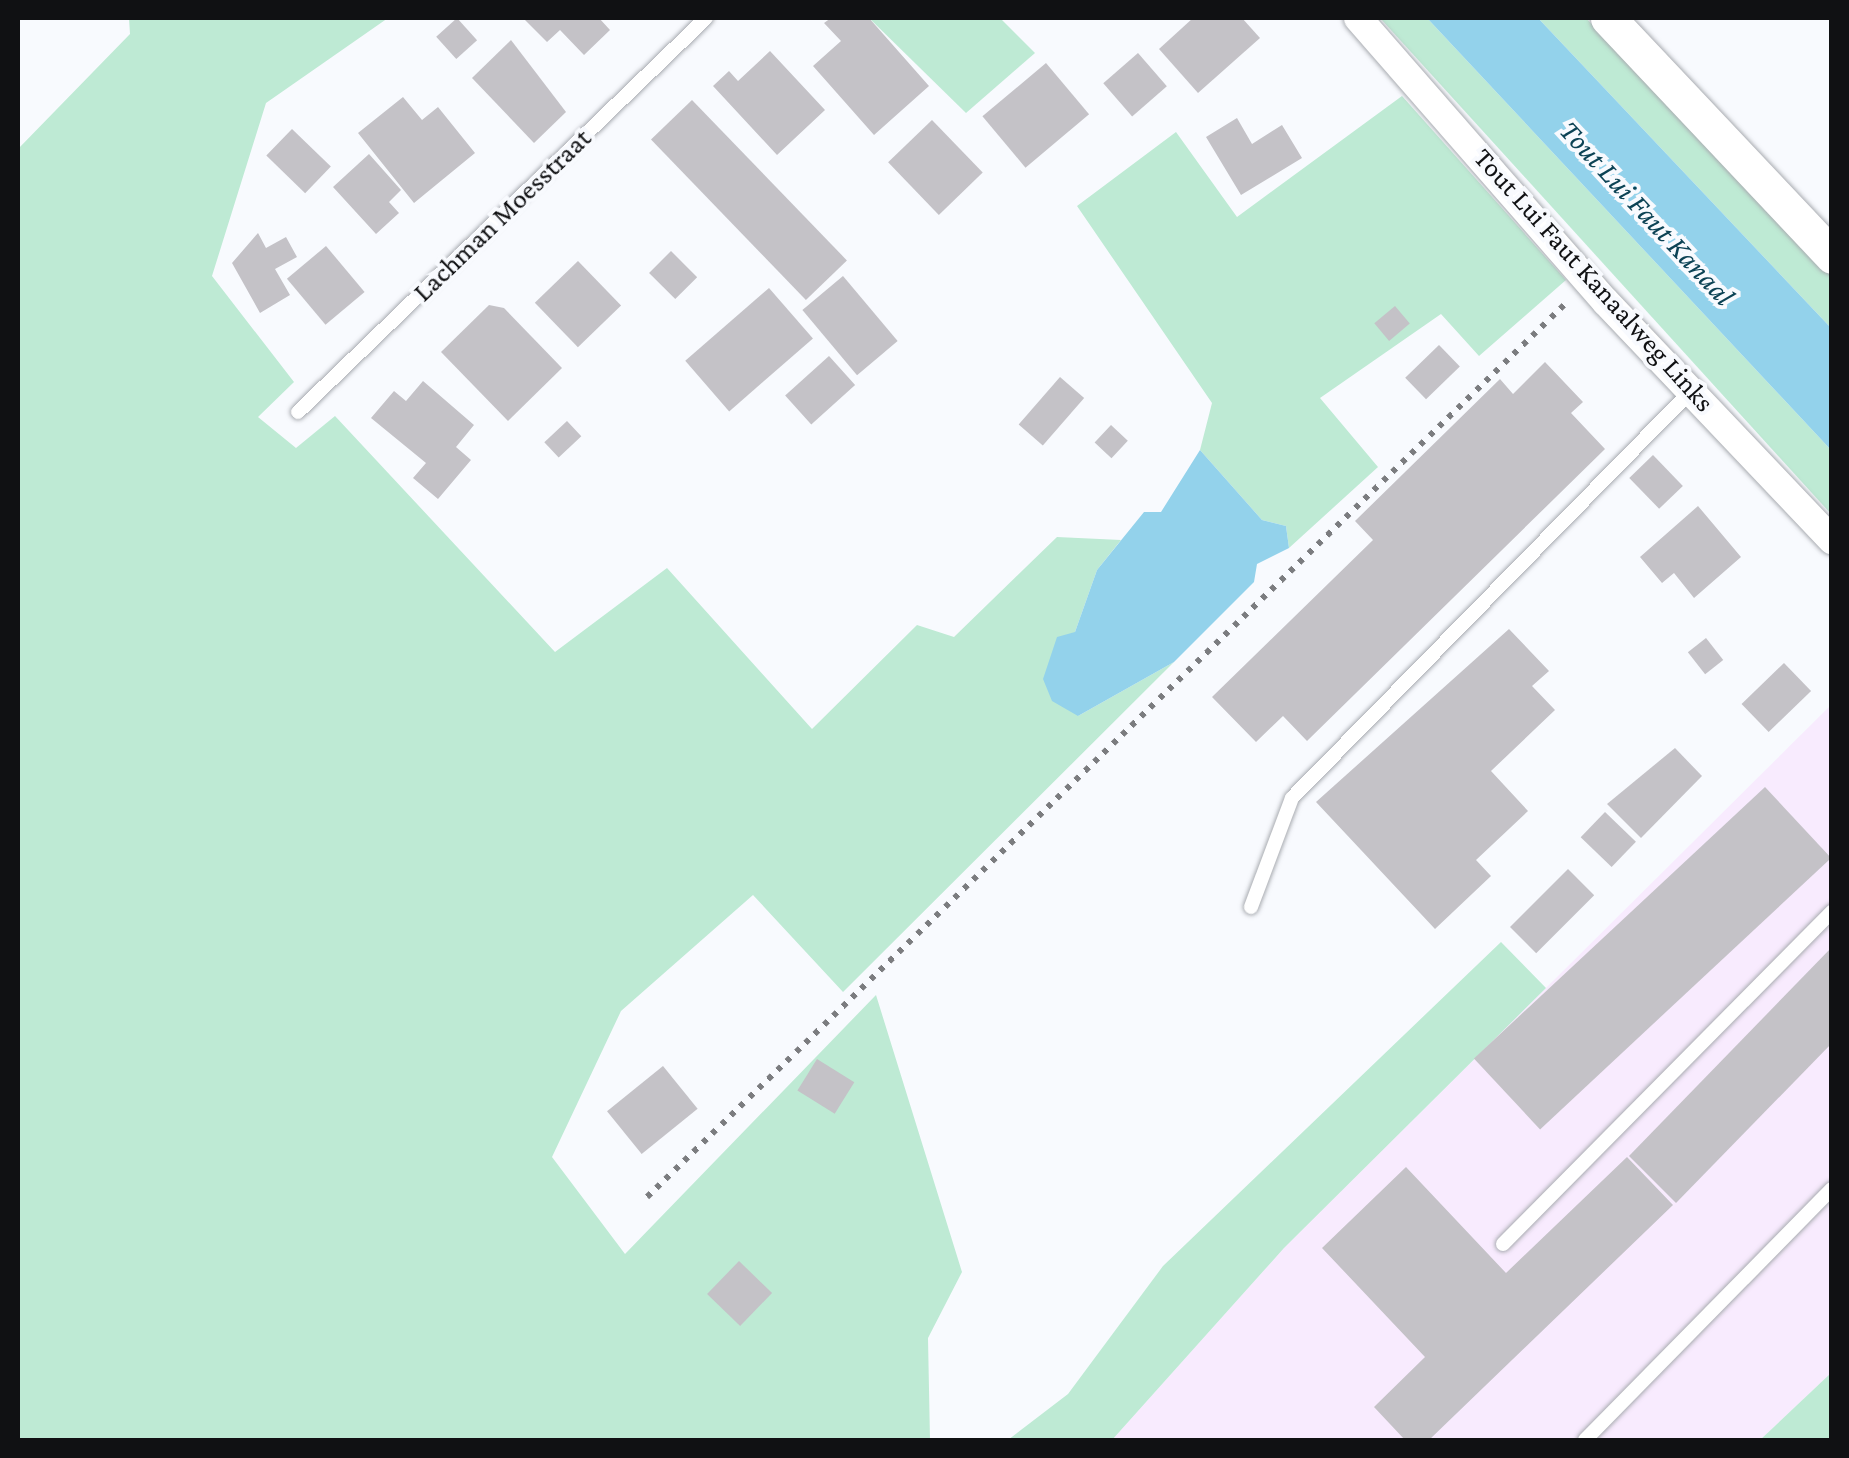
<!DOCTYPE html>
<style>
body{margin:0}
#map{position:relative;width:1849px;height:1458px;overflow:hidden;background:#f8fafe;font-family:"Crimson Pro",serif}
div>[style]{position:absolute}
.industrial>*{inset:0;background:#f8ebfe}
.green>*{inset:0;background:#beead4}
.water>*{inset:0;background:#93d2eb}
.building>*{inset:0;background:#c4c2c7;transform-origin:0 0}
.path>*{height:6px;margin-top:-3px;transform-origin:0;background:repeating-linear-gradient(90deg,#7b7c7f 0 5px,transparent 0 13px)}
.roads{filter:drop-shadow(0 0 2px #a9acb1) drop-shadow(0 0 2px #a9acb1)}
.service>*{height:14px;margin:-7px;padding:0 7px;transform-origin:7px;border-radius:7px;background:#fff}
.minor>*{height:28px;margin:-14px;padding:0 14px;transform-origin:14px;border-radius:14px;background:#fff}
.tertiary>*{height:35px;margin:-17.5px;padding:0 17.5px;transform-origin:17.5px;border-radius:17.5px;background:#fff}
span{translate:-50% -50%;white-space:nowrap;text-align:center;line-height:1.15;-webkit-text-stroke:8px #f8fafe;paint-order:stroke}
.street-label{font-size:28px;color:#101113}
.water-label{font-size:30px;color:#0c4355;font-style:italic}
.frame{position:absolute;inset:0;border:20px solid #101113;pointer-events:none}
</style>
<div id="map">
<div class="industrial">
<i style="clip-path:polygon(1831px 705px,1831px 1373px,1760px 1440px,1112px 1440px,1284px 1248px)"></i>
</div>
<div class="green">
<i style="clip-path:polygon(129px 18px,388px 18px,266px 103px,212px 276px,294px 382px,258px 417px,296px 448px,335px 416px,555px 652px,667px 568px,812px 729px,917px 625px,954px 637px,1057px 537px,1121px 540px,1097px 570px,1075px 632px,1078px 716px,1174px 662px,843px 992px,753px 895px,621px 1011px,552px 1157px,625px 1254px,876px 995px,962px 1272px,928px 1338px,930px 1440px,18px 1440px,18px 149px,130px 34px)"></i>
<i style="clip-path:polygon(869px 18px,1000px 18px,1035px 53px,966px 113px)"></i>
<i style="clip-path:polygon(1380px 18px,1427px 18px,1831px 450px,1831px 514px)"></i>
<i style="clip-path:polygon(1538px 18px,1586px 18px,1831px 276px,1831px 328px)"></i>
<i style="clip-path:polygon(1402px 96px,1566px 280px,1479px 356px,1441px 314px,1320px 398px,1378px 467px,1289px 548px,1286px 526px,1262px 520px,1200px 450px,1212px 403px,1077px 206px,1176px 132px,1237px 217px)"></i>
<i style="clip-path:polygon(1501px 942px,1546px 988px,1284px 1248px,1112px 1440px,1008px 1440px,1068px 1394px,1163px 1266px)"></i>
<i style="clip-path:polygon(1831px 1373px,1831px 1440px,1760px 1440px)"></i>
</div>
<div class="water">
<i style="clip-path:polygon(1427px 18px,1538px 18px,1831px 328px,1831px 450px)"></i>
<i style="clip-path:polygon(1200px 450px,1262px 520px,1286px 526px,1289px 548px,1257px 564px,1254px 582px,1174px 662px,1078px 716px,1052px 701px,1043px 679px,1057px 637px,1075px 632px,1097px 570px,1144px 512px,1161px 512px)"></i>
</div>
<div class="building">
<i style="left:457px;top:18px;width:30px;height:28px;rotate:48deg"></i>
<i style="clip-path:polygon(523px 18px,599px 18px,610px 30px,584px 55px,560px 30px,547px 42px)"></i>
<i style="clip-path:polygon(831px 18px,869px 18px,929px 86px,874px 135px,813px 66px,841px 41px,824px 23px)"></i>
<i style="clip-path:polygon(1193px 18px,1242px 18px,1260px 38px,1198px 93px,1159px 49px)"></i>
<i style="clip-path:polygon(511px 40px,566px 112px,534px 143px,472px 78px)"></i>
<i style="clip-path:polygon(770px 51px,825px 110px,777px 155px,713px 86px,729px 71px,738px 81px)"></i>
<i style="left:1138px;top:53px;width:44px;height:46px;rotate:49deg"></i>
<i style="left:1046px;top:63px;width:67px;height:83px;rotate:50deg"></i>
<i style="clip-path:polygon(403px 97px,422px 120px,438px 107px,475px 153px,414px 203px,358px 133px)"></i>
<i style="left:692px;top:100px;width:223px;height:57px;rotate:46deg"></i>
<i style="clip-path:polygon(1237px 118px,1252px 144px,1282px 125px,1302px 158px,1241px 195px,1206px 137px)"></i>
<i style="left:932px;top:120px;width:73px;height:61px;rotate:46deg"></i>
<i style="left:292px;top:129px;width:54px;height:37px;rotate:44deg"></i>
<i style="clip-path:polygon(369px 154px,401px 190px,389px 202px,399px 213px,376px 234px,333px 187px)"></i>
<i style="clip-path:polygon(258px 233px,266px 248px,286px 237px,297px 257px,275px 269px,290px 295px,260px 313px,232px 263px)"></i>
<i style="left:326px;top:246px;width:60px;height:51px;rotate:50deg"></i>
<i style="left:671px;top:251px;width:37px;height:31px;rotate:45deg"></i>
<i style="left:578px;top:261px;width:62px;height:60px;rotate:46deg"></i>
<i style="left:843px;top:276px;width:85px;height:53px;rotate:50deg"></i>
<i style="left:769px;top:288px;width:67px;height:111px;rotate:49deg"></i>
<i style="clip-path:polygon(489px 305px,504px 308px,562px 368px,508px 421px,441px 352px)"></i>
<i style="left:1395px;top:306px;width:23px;height:27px;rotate:50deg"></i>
<i style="left:1439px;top:345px;width:30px;height:47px;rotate:46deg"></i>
<i style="left:829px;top:356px;width:39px;height:59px;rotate:48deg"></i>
<i style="clip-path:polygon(1545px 362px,1583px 402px,1571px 413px,1605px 449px,1307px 741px,1283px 716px,1256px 742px,1212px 697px,1373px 540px,1355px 521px,1500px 379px,1513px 394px)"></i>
<i style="left:1060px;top:377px;width:32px;height:63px;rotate:41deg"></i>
<i style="clip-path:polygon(423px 381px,474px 425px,456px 447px,471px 460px,438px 499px,413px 478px,426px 463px,371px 418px,394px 391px,406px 401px)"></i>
<i style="left:567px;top:421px;width:21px;height:31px;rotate:47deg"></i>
<i style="left:1111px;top:425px;width:23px;height:24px;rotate:43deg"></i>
<i style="left:1653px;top:455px;width:43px;height:33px;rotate:46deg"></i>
<i style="clip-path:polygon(1698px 506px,1741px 557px,1694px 598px,1674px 573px,1662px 583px,1640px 557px)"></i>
<i style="clip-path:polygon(1509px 629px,1549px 671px,1532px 686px,1555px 710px,1491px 771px,1528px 811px,1476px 860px,1491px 876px,1435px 929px,1316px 802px)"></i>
<i style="left:1706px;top:638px;width:28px;height:23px;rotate:52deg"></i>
<i style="left:1784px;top:663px;width:39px;height:59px;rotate:46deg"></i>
<i style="clip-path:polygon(1675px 748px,1702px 776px,1641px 838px,1607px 804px)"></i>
<i style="left:1765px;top:787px;width:97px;height:398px;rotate:47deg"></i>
<i style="left:1605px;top:812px;width:43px;height:35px;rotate:44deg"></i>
<i style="left:1568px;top:869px;width:37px;height:82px;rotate:45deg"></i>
<i style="clip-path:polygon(1832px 947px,1832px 1043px,1676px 1203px,1629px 1156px)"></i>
<i style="left:817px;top:1059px;width:44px;height:37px;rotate:32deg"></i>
<i style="left:663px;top:1066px;width:55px;height:72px;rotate:51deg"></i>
<i style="clip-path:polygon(1627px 1157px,1673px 1205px,1429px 1440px,1405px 1440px,1374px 1407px,1425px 1357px,1322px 1248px,1406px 1167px,1506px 1273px)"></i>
<i style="left:739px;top:1261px;width:46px;height:46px;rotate:44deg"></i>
</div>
<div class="path">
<i style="left:647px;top:1197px;width:1286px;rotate:-44.21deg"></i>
</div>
<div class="roads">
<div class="service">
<i style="left:298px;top:412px;width:567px;rotate:-44deg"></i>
<i style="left:1251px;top:907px;width:116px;rotate:-69.4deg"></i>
<i style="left:1292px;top:798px;width:570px;rotate:-45.57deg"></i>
<i style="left:1503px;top:1244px;width:468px;rotate:-45.3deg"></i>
<i style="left:1585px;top:1440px;width:352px;rotate:-45.5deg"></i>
</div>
<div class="minor">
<i style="left:1358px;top:18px;width:376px;rotate:48.9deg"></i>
<i style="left:1605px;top:301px;width:330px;rotate:46.5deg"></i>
</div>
<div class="tertiary">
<i style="left:1608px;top:18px;width:327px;rotate:46.7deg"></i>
</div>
</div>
<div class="street-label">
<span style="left:502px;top:215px;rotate:-44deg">Lachman Moesstraat</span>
<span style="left:1594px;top:280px;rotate:48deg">Tout Lui Faut Kanaalweg Links</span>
</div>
<div class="water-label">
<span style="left:1647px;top:213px;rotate:47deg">Tout Lui Faut Kanaal</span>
</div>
<div class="frame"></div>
</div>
